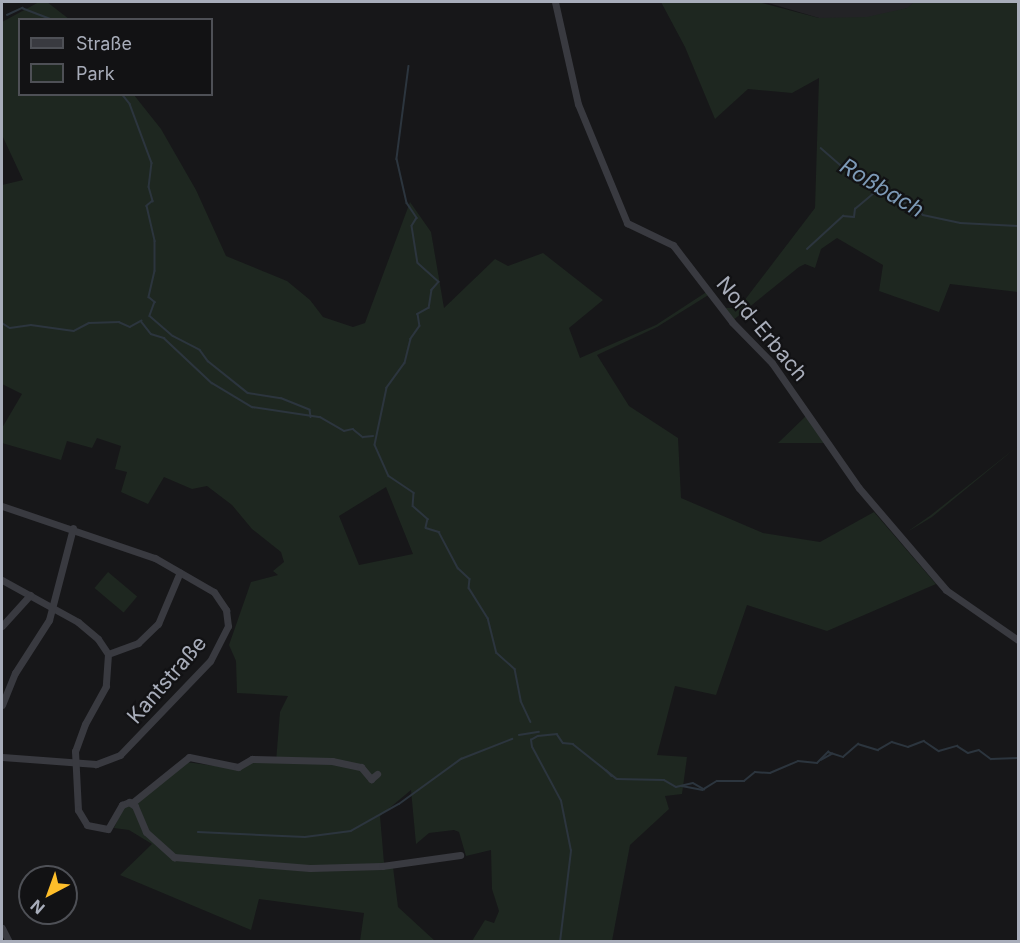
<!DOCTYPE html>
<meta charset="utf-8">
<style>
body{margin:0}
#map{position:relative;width:1020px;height:943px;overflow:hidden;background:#171719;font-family:Inter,sans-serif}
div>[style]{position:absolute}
.built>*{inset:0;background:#232326}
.green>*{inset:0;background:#1e2720;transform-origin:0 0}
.stream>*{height:1.5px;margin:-0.75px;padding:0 0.75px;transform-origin:0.75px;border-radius:0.75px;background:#2c353e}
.minor>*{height:7px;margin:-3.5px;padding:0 3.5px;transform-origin:3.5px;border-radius:3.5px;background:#393a40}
span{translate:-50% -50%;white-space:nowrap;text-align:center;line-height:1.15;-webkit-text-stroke:4.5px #121214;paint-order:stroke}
.street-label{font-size:21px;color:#a8adba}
.water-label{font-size:22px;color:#7d9ab7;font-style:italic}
.frame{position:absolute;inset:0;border:3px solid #a8adba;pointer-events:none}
.legend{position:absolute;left:18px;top:18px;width:195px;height:78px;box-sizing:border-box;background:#121214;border:2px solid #4e5056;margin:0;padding:8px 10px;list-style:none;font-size:18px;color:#a8adba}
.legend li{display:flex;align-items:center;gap:12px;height:30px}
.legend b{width:30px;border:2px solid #4e5056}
.north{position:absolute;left:18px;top:865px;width:60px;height:60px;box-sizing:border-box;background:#121214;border:2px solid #4e5056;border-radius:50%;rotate:221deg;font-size:16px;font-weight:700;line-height:24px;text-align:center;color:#a8adba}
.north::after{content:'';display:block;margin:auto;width:21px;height:27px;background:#febe2a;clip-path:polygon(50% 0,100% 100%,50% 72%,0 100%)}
</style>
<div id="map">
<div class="built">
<i style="clip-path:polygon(765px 2px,918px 2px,913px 7px,869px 18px,819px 18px)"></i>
</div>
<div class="green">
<i style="clip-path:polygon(evenodd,39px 2px,47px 2px,69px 19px,20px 20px,20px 94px,134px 95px,161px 129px,196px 190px,226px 256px,287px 281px,310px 300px,323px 317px,353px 327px,365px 323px,410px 202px,431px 232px,444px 308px,495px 259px,508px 266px,543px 253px,603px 300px,569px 328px,580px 358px,656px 325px,708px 291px,710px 294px,657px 327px,597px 355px,629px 406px,678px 438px,681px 498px,763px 533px,820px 542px,874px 512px,936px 584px,827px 631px,747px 605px,716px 695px,675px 686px,657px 755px,687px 757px,682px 794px,665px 796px,669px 809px,630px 845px,612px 941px,472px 941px,485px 920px,494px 923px,499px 911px,492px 889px,491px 850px,466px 856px,459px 832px,454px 830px,429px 833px,416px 844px,411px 790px,380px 816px,384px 863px,393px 867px,398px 907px,435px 941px,360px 941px,364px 913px,259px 899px,251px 930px,120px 875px,152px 844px,129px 830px,114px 828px,124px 806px,186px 762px,238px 769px,252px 763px,276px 762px,280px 712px,288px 696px,237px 693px,236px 661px,229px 645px,251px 582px,278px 575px,273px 571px,284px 562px,281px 552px,252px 529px,232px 505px,207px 486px,192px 489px,164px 477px,148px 504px,121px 492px,127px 472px,115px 469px,121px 446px,97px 438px,92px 448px,67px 441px,61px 460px,2px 443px,2px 428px,22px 394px,2px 384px,2px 185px,23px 180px,2px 135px,2px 22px,39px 2px,386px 487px,413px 554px,359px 565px,339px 516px,386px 487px)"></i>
<i style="clip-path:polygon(661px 2px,758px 2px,819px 18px,867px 17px,907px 8px,914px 2px,1018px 2px,1018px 292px,950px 284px,939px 312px,879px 291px,883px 265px,837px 238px,821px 249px,815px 268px,805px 264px,799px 267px,732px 321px,720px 308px,736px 308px,744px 301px,815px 208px,819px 78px,792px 93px,748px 89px,715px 119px,685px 47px)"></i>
<i style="clip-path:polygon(806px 416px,825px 443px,778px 443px)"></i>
<i style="clip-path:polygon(1018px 446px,932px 517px,907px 532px,931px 515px)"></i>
<i style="left:108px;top:572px;width:38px;height:21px;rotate:40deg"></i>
</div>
<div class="stream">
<i style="left:7px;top:15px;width:17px;rotate:-25deg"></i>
<i style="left:22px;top:8px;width:33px;rotate:21deg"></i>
<i style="left:409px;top:66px;width:94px;rotate:97.4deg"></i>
<i style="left:397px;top:159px;width:45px;rotate:77.2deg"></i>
<i style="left:407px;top:203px;width:18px;rotate:56deg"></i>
<i style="left:417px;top:218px;width:9px;rotate:122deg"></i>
<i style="left:412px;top:226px;width:37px;rotate:81deg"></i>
<i style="left:418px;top:263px;width:28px;rotate:42deg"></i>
<i style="left:439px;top:282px;width:11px;rotate:131deg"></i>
<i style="left:432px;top:290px;width:18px;rotate:99deg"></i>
<i style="left:429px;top:308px;width:13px;rotate:151deg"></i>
<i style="left:418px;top:314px;width:12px;rotate:81deg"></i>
<i style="left:420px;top:326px;width:16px;rotate:125deg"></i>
<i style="left:411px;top:339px;width:25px;rotate:104deg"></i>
<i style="left:405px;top:363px;width:31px;rotate:126deg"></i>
<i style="left:387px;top:388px;width:58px;rotate:101.9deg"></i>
<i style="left:375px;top:445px;width:34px;rotate:66deg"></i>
<i style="left:389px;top:476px;width:30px;rotate:34deg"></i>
<i style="left:414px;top:493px;width:13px;rotate:94deg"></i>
<i style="left:413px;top:506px;width:20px;rotate:41deg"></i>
<i style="left:428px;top:519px;width:9px;rotate:103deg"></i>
<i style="left:426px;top:528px;width:14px;rotate:17deg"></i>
<i style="left:439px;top:532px;width:41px;rotate:62.2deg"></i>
<i style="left:458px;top:568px;width:16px;rotate:43deg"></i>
<i style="left:470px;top:579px;width:9px;rotate:96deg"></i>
<i style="left:469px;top:588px;width:36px;rotate:58deg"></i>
<i style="left:488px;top:618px;width:36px;rotate:76deg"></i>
<i style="left:497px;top:653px;width:24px;rotate:42deg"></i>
<i style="left:515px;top:669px;width:33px;rotate:79deg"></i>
<i style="left:521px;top:701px;width:23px;rotate:65deg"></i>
<i style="left:122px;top:94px;width:13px;rotate:51deg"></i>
<i style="left:130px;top:104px;width:63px;rotate:69.6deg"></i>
<i style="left:152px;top:163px;width:24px;rotate:97deg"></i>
<i style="left:149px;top:187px;width:15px;rotate:74deg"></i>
<i style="left:153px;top:201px;width:8px;rotate:140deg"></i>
<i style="left:147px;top:206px;width:36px;rotate:77deg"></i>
<i style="left:155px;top:241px;width:30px;rotate:90deg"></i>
<i style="left:155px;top:271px;width:27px;rotate:103deg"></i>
<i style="left:149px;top:297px;width:8px;rotate:40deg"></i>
<i style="left:155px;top:302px;width:15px;rotate:110deg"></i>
<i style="left:150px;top:316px;width:30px;rotate:41deg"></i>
<i style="left:173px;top:336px;width:30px;rotate:27deg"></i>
<i style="left:200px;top:350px;width:14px;rotate:54deg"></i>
<i style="left:208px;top:361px;width:51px;rotate:38.7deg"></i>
<i style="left:248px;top:393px;width:33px;rotate:9deg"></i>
<i style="left:281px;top:398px;width:31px;rotate:22deg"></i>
<i style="left:310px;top:410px;width:7px;rotate:82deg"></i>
<i style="left:821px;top:148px;width:28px;rotate:41deg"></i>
<i style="left:842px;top:166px;width:29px;rotate:27deg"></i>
<i style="left:868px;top:179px;width:37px;rotate:36deg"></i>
<i style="left:898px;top:201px;width:19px;rotate:16deg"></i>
<i style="left:916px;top:206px;width:11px;rotate:52deg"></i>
<i style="left:923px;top:215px;width:38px;rotate:12deg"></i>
<i style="left:960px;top:223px;width:58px;rotate:3deg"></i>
<i style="left:807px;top:249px;width:49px;rotate:-42.5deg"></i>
<i style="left:843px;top:216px;width:11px;rotate:5deg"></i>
<i style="left:854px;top:217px;width:8px;rotate:-83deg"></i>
<i style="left:855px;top:209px;width:31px;rotate:-40deg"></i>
<i style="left:2px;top:323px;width:9px;rotate:32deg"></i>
<i style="left:10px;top:328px;width:21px;rotate:-8deg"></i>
<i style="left:31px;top:325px;width:43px;rotate:7.9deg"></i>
<i style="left:74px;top:331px;width:17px;rotate:-28deg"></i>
<i style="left:89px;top:323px;width:30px;rotate:-2deg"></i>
<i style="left:119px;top:322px;width:12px;rotate:24deg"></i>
<i style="left:130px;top:327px;width:13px;rotate:-29deg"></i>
<i style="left:141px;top:321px;width:16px;rotate:52deg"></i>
<i style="left:151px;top:334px;width:14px;rotate:17deg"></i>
<i style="left:164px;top:338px;width:66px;rotate:43.2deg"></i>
<i style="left:212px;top:383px;width:47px;rotate:31deg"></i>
<i style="left:252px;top:407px;width:69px;rotate:8.4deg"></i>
<i style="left:320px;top:417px;width:28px;rotate:30deg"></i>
<i style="left:344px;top:431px;width:9px;rotate:-13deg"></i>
<i style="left:353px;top:429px;width:13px;rotate:39deg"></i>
<i style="left:363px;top:437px;width:10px;rotate:-6deg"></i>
<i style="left:519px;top:735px;width:20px;rotate:-9deg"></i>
<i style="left:821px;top:760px;width:13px;rotate:-29deg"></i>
<i style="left:606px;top:770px;width:8px;rotate:45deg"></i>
<i style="left:682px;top:786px;width:21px;rotate:11deg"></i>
<i style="left:198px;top:832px;width:107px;rotate:2.7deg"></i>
<i style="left:305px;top:837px;width:46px;rotate:-7.4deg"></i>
<i style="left:351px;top:831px;width:55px;rotate:-29.4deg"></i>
<i style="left:399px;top:804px;width:77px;rotate:-36deg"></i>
<i style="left:461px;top:759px;width:55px;rotate:-21.4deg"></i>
<i style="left:560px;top:942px;width:92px;rotate:-83.1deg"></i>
<i style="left:571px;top:851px;width:51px;rotate:-101.3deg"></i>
<i style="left:561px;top:801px;width:61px;rotate:-118.2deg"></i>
<i style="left:532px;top:747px;width:7px;rotate:-98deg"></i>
<i style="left:531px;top:740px;width:8px;rotate:-30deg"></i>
<i style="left:538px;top:736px;width:19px;rotate:-6deg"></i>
<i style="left:557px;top:734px;width:11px;rotate:56deg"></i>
<i style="left:563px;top:743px;width:10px;rotate:6deg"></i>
<i style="left:573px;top:744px;width:56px;rotate:38.5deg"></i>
<i style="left:617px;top:779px;width:47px;rotate:1.2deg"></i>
<i style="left:664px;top:780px;width:14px;rotate:30deg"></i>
<i style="left:676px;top:787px;width:17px;rotate:-13deg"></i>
<i style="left:693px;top:783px;width:13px;rotate:29deg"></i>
<i style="left:704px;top:789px;width:15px;rotate:-32deg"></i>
<i style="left:717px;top:781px;width:27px"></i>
<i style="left:744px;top:781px;width:14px;rotate:-39deg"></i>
<i style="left:755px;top:772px;width:15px;rotate:4deg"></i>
<i style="left:770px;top:773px;width:30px;rotate:-23deg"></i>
<i style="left:798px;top:761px;width:19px;rotate:6deg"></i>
<i style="left:817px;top:763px;width:16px;rotate:-45deg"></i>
<i style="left:828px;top:752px;width:16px;rotate:18deg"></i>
<i style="left:843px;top:757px;width:20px;rotate:-41deg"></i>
<i style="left:858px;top:744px;width:21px;rotate:17deg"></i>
<i style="left:878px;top:750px;width:16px;rotate:-30deg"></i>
<i style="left:892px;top:742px;width:17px;rotate:17deg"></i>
<i style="left:908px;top:747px;width:17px;rotate:-21deg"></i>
<i style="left:924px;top:741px;width:18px;rotate:34deg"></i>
<i style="left:939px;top:751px;width:19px;rotate:-16deg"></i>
<i style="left:957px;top:746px;width:13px;rotate:32deg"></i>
<i style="left:968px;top:753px;width:11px;rotate:-15deg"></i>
<i style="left:979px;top:750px;width:15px;rotate:37deg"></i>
<i style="left:991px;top:759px;width:27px;rotate:-2deg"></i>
</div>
<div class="minor">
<i style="left:555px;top:2px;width:105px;rotate:77.3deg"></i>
<i style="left:578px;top:104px;width:129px;rotate:67.6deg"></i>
<i style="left:627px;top:223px;width:51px;rotate:25.6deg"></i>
<i style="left:673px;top:245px;width:97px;rotate:52.5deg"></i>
<i style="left:732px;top:322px;width:57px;rotate:45.7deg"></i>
<i style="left:772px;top:363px;width:152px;rotate:55.2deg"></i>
<i style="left:859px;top:488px;width:134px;rotate:49.5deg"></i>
<i style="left:946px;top:590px;width:88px;rotate:34.8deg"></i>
<i style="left:2px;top:506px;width:162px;rotate:18.8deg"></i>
<i style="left:155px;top:558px;width:68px;rotate:30deg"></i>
<i style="left:214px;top:592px;width:22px;rotate:56deg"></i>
<i style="left:226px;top:610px;width:16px;rotate:83deg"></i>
<i style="left:228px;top:626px;width:39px;rotate:117deg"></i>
<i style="left:210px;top:661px;width:130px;rotate:133.8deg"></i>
<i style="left:120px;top:755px;width:26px;rotate:159deg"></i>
<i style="left:96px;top:764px;width:94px;rotate:-175.7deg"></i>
<i style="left:2px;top:580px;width:87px;rotate:28.9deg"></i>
<i style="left:78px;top:622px;width:26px;rotate:40deg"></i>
<i style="left:98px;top:639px;width:18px;rotate:56deg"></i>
<i style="left:108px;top:654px;width:32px;rotate:94deg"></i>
<i style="left:106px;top:686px;width:43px;rotate:118.9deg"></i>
<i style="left:85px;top:724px;width:29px;rotate:110deg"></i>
<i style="left:75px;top:751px;width:59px;rotate:87.1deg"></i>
<i style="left:78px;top:810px;width:17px;rotate:59deg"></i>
<i style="left:87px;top:825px;width:21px;rotate:11deg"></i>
<i style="left:108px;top:829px;width:28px;rotate:-60deg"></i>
<i style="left:122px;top:805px;width:8px;rotate:-23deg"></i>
<i style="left:129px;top:802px;width:7px;rotate:34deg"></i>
<i style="left:135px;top:806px;width:28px;rotate:67deg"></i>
<i style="left:146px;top:832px;width:38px;rotate:42deg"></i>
<i style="left:174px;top:857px;width:136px;rotate:4.6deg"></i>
<i style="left:310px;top:868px;width:72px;rotate:-1.6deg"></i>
<i style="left:382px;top:866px;width:79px;rotate:-8deg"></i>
<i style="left:2px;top:626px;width:42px;rotate:-47.9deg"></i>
<i style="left:108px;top:654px;width:32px;rotate:-20deg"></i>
<i style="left:138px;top:643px;width:28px;rotate:-44deg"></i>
<i style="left:158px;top:624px;width:56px;rotate:-67.1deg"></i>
<i style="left:2px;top:705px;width:35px;rotate:-68deg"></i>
<i style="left:15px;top:673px;width:63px;rotate:-57.3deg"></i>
<i style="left:49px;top:620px;width:95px;rotate:-75.4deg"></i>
<i style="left:132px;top:803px;width:73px;rotate:-38.9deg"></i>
<i style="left:189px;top:757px;width:50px;rotate:11.5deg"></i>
<i style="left:238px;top:767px;width:16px;rotate:-30deg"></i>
<i style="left:252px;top:759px;width:80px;rotate:1.4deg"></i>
<i style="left:332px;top:761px;width:30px;rotate:12deg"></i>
<i style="left:361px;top:767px;width:16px;rotate:50deg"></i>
<i style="left:371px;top:779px;width:8px;rotate:-40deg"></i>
<i style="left:2px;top:928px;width:16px;rotate:63deg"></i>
</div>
<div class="street-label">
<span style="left:762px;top:329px;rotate:50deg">Nord-Erbach</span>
<span style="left:167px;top:680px;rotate:-49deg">Kantstraße</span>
</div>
<div class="water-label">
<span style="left:882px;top:188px;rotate:31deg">Roßbach</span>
</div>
<div class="frame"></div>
<ul class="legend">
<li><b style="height:8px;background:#393a40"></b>Straße</li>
<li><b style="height:16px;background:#1e2720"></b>Park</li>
</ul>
<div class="north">N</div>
</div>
